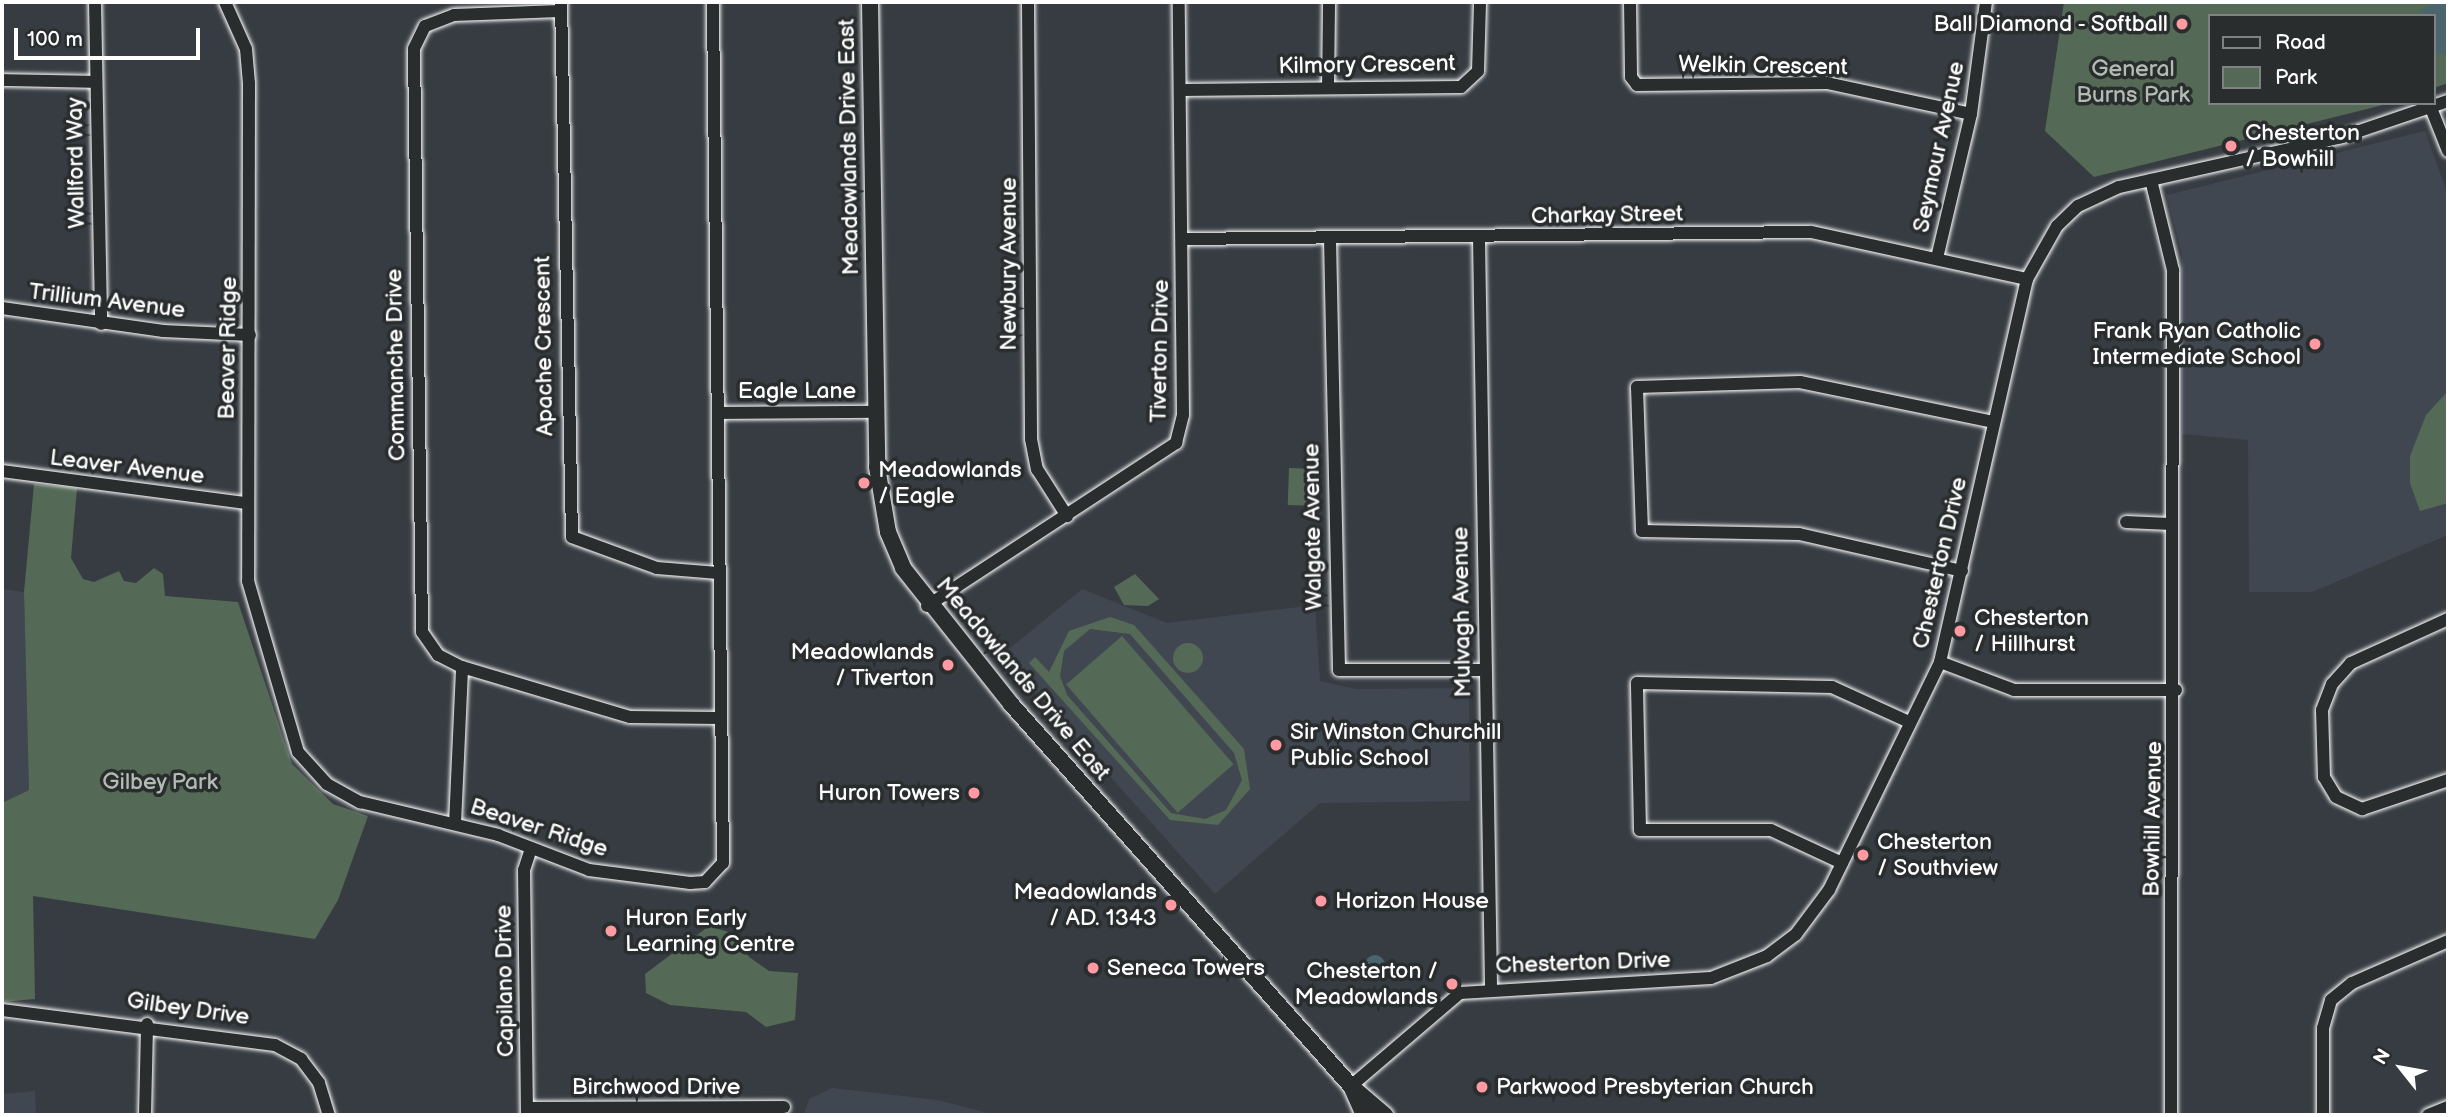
<!DOCTYPE html>
<style>
body{margin:0}
#map{position:relative;width:2450px;height:1117px;overflow:hidden;background:#373c42;font-family:"Balsamiq Sans",sans-serif}
div>[style]{position:absolute}
.built>*{inset:0;background:#404750}
.green>*{inset:0;background:#556a56;transform-origin:0 0}
.round{border-radius:50%}
.water>*{inset:0;background:#4a656e}
.roads{filter:drop-shadow(0 0 2px #fff) drop-shadow(0 0 2px #fff)}
.minor>*{height:12px;margin:-6px;padding:0 6px;transform-origin:6px;border-radius:6px;background:#2a2d2e}
.major>*{height:16px;margin:-8px;padding:0 8px;transform-origin:8px;border-radius:8px;background:#2a2d2e}
.dots>*{width:19px;height:19px;translate:-50% -50%;box-sizing:border-box;border:4px solid #2a2d2e;border-radius:50%}
span{translate:-50% -50%;white-space:nowrap;text-align:center;line-height:1.15;-webkit-text-stroke:7px #2a2d2e;paint-order:stroke}
.poi-label{font-size:23px;color:#fff}
.right{translate:-100% -50%;text-align:right}
.left{translate:0 -50%;text-align:left}
.street-label{font-size:23px;color:#fff}
.park-label{font-size:23px;color:#b2bcb3}
.frame{position:absolute;inset:0;border:4px solid #fff;pointer-events:none}
.legend{position:absolute;left:2208px;top:14px;width:228px;height:91px;box-sizing:border-box;background:#2a2d2e;border:2px solid #7f8182;margin:0;padding:9px 12px;list-style:none;font-size:21px;color:#fff}
.legend li{display:flex;align-items:center;gap:14px;height:35px}
.legend b{width:35px;border:2px solid #7f8182}
.north{position:absolute;left:2366px;top:1033px;width:70px;height:70px;-webkit-text-stroke:5px #2a2d2e;paint-order:stroke;rotate:301deg;font-size:19px;font-weight:700;line-height:28px;text-align:center;color:#fff}
.north::after{content:'';display:block;margin:auto;width:24px;height:32px;background:#fff;clip-path:polygon(50% 0,100% 100%,50% 72%,0 100%)}
.scale{position:absolute;left:14px;top:28px;width:186px;height:32px;box-sizing:border-box;border:4px solid #fff;border-top:0;padding-left:9px;font-size:21px;line-height:24px;white-space:nowrap;color:#fff;-webkit-text-stroke:5px #2a2d2e;paint-order:stroke}
</style>
<div id="map">
<div class="built">
<i style="clip-path:polygon(2425px 131px,2448px 195px,2448px 535px,2312px 592px,2249px 592px,2248px 440px,2182px 434px,2182px 254px,2167px 195px)"></i>
<i style="clip-path:polygon(2px 589px,24px 592px,29px 790px,2px 803px)"></i>
<i style="clip-path:polygon(1082px 589px,1167px 623px,1315px 605px,1320px 681px,1356px 689px,1469px 688px,1470px 801px,1320px 803px,1215px 894px,1002px 655px)"></i>
<i style="clip-path:polygon(832px 1088px,938px 1100px,995px 1115px,804px 1115px,809px 1099px)"></i>
<i style="clip-path:polygon(35px 1091px,36px 1115px,2px 1115px,2px 1094px)"></i>
</div>
<div class="green">
<i style="clip-path:polygon(2064px 2px,2448px 2px,2448px 83px,2434px 88px,2434px 16px,2210px 16px,2210px 103px,2391px 103px,2094px 177px,2045px 131px)"></i>
<i style="clip-path:polygon(2448px 391px,2448px 503px,2420px 511px,2410px 483px,2410px 456px,2426px 415px)"></i>
<i style="left:1289px;top:468px;width:24px;height:37px;rotate:2deg"></i>
<i style="clip-path:polygon(34px 484px,77px 488px,71px 558px,83px 579px,94px 582px,119px 571px,124px 581px,136px 583px,154px 568px,163px 574px,165px 596px,238px 602px,292px 764px,333px 804px,368px 816px,338px 900px,315px 939px,33px 896px,35px 999px,2px 1002px,2px 803px,29px 790px,24px 592px)"></i>
<i style="clip-path:polygon(1135px 574px,1159px 599px,1148px 606px,1124px 605px,1114px 587px)"></i>
<i style="clip-path:polygon(evenodd,1110px 617px,1134px 625px,1244px 749px,1250px 789px,1218px 825px,1170px 820px,1029px 663px,1035px 657px,1049px 672px,1069px 631px,1110px 617px,1090px 629px,1130px 634px,1234px 753px,1242px 780px,1226px 810px,1205px 819px,1171px 813px,1067px 695px,1060px 676px,1064px 651px,1090px 629px)"></i>
<i style="left:1122px;top:636px;width:170px;height:74px;rotate:49deg"></i>
<i class="round" style="left:1173px;top:643px;width:30px;height:30px"></i>
<i style="clip-path:polygon(709px 926px,735px 934px,749px 957px,769px 971px,798px 973px,795px 1020px,766px 1027px,746px 1012px,670px 1005px,646px 993px,645px 974px)"></i>
</div>
<div class="water">
<i style="clip-path:polygon(2437px 2px,2448px 2px,2448px 52px,2434px 55px,2434px 16px,2418px 11px)"></i>
<i class="round" style="left:1365px;top:955px;width:20px;height:20px"></i>
</div>
<div class="roads">
<div class="minor">
<i style="left:95px;top:2px;width:322px;rotate:88.9deg"></i>
<i style="left:225px;top:2px;width:51px;rotate:65.9deg"></i>
<i style="left:246px;top:49px;width:34px;rotate:85deg"></i>
<i style="left:249px;top:83px;width:498px;rotate:90.1deg"></i>
<i style="left:248px;top:581px;width:178px;rotate:73.7deg"></i>
<i style="left:298px;top:752px;width:43px;rotate:47.8deg"></i>
<i style="left:327px;top:784px;width:38px;rotate:29deg"></i>
<i style="left:360px;top:802px;width:142px;rotate:13.4deg"></i>
<i style="left:498px;top:835px;width:97px;rotate:21deg"></i>
<i style="left:589px;top:870px;width:102px;rotate:7.3deg"></i>
<i style="left:690px;top:883px;width:15px;rotate:-4deg"></i>
<i style="left:705px;top:882px;width:26px;rotate:-47deg"></i>
<i style="left:723px;top:863px;width:861px;rotate:-90.67deg"></i>
<i style="left:561px;top:2px;width:535px;rotate:88.82deg"></i>
<i style="left:572px;top:537px;width:90px;rotate:20deg"></i>
<i style="left:657px;top:568px;width:61px;rotate:4.7deg"></i>
<i style="left:1028px;top:2px;width:437px;rotate:89.6deg"></i>
<i style="left:1031px;top:439px;width:31px;rotate:79deg"></i>
<i style="left:1037px;top:469px;width:56px;rotate:57.4deg"></i>
<i style="left:1630px;top:2px;width:75px;rotate:89.2deg"></i>
<i style="left:1631px;top:77px;width:10px;rotate:53deg"></i>
<i style="left:1637px;top:85px;width:190px;rotate:-0.6deg"></i>
<i style="left:1827px;top:83px;width:147px;rotate:12.1deg"></i>
<i style="left:560px;top:11px;width:106px;rotate:177.8deg"></i>
<i style="left:454px;top:15px;width:31px;rotate:159deg"></i>
<i style="left:425px;top:26px;width:25px;rotate:116deg"></i>
<i style="left:414px;top:49px;width:583px;rotate:89.21deg"></i>
<i style="left:422px;top:632px;width:28px;rotate:55deg"></i>
<i style="left:438px;top:655px;width:27px;rotate:27deg"></i>
<i style="left:462px;top:667px;width:175px;rotate:16.6deg"></i>
<i style="left:630px;top:717px;width:89px;rotate:0.6deg"></i>
<i style="left:2px;top:80px;width:93px;rotate:1.2deg"></i>
<i style="left:1328px;top:88px;width:86px;rotate:-89.3deg"></i>
<i style="left:1181px;top:90px;width:280px;rotate:-0.6deg"></i>
<i style="left:1461px;top:87px;width:23px;rotate:-43deg"></i>
<i style="left:1478px;top:71px;width:69px;rotate:-88.3deg"></i>
<i style="left:2431px;top:108px;width:46px;rotate:68.4deg"></i>
<i style="left:2151px;top:180px;width:93px;rotate:76.3deg"></i>
<i style="left:2173px;top:270px;width:845px;rotate:90.14deg"></i>
<i style="left:1479px;top:238px;width:748px;rotate:89.08deg"></i>
<i style="left:1182px;top:239px;width:629px;rotate:-0.64deg"></i>
<i style="left:1811px;top:232px;width:221px;rotate:12.3deg"></i>
<i style="left:1330px;top:239px;width:431px;rotate:88.8deg"></i>
<i style="left:1339px;top:670px;width:144px"></i>
<i style="left:1937px;top:258px;width:148px;rotate:-76.7deg"></i>
<i style="left:1971px;top:114px;width:113px;rotate:-82.4deg"></i>
<i style="left:2px;top:308px;width:163px;rotate:8.1deg"></i>
<i style="left:163px;top:331px;width:87px;rotate:2.6deg"></i>
<i style="left:719px;top:413px;width:156px;rotate:-0.4deg"></i>
<i style="left:2px;top:471px;width:246px;rotate:7.5deg"></i>
<i style="left:2126px;top:522px;width:44px;rotate:2.6deg"></i>
<i style="left:1962px;top:571px;width:167px;rotate:-167.2deg"></i>
<i style="left:1799px;top:534px;width:157px;rotate:-178.9deg"></i>
<i style="left:1642px;top:531px;width:144px;rotate:-92deg"></i>
<i style="left:1637px;top:387px;width:163px;rotate:-1.8deg"></i>
<i style="left:1800px;top:382px;width:197px;rotate:11.7deg"></i>
<i style="left:927px;top:606px;width:298px;rotate:-33.2deg"></i>
<i style="left:1176px;top:443px;width:29px;rotate:-76deg"></i>
<i style="left:1183px;top:415px;width:413px;rotate:-90.6deg"></i>
<i style="left:2448px;top:619px;width:107px;rotate:155.6deg"></i>
<i style="left:2351px;top:663px;width:28px;rotate:132deg"></i>
<i style="left:2332px;top:684px;width:28px;rotate:111deg"></i>
<i style="left:2322px;top:710px;width:67px;rotate:88.3deg"></i>
<i style="left:2324px;top:777px;width:23px;rotate:59deg"></i>
<i style="left:2336px;top:797px;width:29px;rotate:25deg"></i>
<i style="left:2362px;top:809px;width:91px;rotate:-18.6deg"></i>
<i style="left:1940px;top:662px;width:79px;rotate:20.7deg"></i>
<i style="left:2014px;top:690px;width:162px"></i>
<i style="left:455px;top:824px;width:157px;rotate:-87.4deg"></i>
<i style="left:1842px;top:863px;width:78px;rotate:-155.1deg"></i>
<i style="left:1771px;top:830px;width:131px;rotate:180deg"></i>
<i style="left:1640px;top:830px;width:147px;rotate:-91.2deg"></i>
<i style="left:1637px;top:683px;width:195px;rotate:1.2deg"></i>
<i style="left:1832px;top:687px;width:85px;rotate:24.4deg"></i>
<i style="left:2px;top:1010px;width:275px;rotate:7.3deg"></i>
<i style="left:275px;top:1045px;width:30px;rotate:28deg"></i>
<i style="left:301px;top:1059px;width:30px;rotate:53deg"></i>
<i style="left:319px;top:1083px;width:34px;rotate:73deg"></i>
<i style="left:1351px;top:1086px;width:143px;rotate:-40.5deg"></i>
<i style="left:1460px;top:993px;width:251px;rotate:-3.4deg"></i>
<i style="left:1711px;top:978px;width:60px;rotate:-21.4deg"></i>
<i style="left:1767px;top:956px;width:36px;rotate:-37deg"></i>
<i style="left:1796px;top:934px;width:55px;rotate:-53.1deg"></i>
<i style="left:1829px;top:890px;width:254px;rotate:-64deg"></i>
<i style="left:1940px;top:662px;width:393px;rotate:-77.2deg"></i>
<i style="left:2027px;top:279px;width:61px;rotate:-60.5deg"></i>
<i style="left:2057px;top:226px;width:29px;rotate:-44deg"></i>
<i style="left:2078px;top:206px;width:45px;rotate:-24.9deg"></i>
<i style="left:2119px;top:187px;width:229px;rotate:-12.6deg"></i>
<i style="left:2342px;top:137px;width:112px;rotate:-18.8deg"></i>
<i style="left:527px;top:1108px;width:257px;rotate:-0.2deg"></i>
<i style="left:145px;top:1115px;width:91px;rotate:-88.7deg"></i>
<i style="left:527px;top:1115px;width:245px;rotate:-90.7deg"></i>
<i style="left:524px;top:870px;width:23px;rotate:-72deg"></i>
<i style="left:2323px;top:1115px;width:87px;rotate:-90deg"></i>
<i style="left:2323px;top:1028px;width:29px;rotate:-74deg"></i>
<i style="left:2331px;top:1000px;width:27px;rotate:-39deg"></i>
<i style="left:2352px;top:983px;width:105px;rotate:-23.6deg"></i>
<i style="left:2428px;top:1115px;width:22px;rotate:-22deg"></i>
</div>
<div class="major">
<i style="left:870px;top:2px;width:465px;rotate:89.1deg"></i>
<i style="left:877px;top:467px;width:66px;rotate:80.4deg"></i>
<i style="left:888px;top:532px;width:39px;rotate:67deg"></i>
<i style="left:903px;top:568px;width:174px;rotate:51.5deg"></i>
<i style="left:1011px;top:704px;width:511px;rotate:48.33deg"></i>
<i style="left:1351px;top:1086px;width:45px;rotate:40.5deg"></i>
<i style="left:1351px;top:1086px;width:32px;rotate:66deg"></i>
</div>
</div>
<div class="dots">
<i style="left:2182px;top:24px;background:#ff9aa2"></i>
<i style="left:2231px;top:146px;background:#ff9aa2"></i>
<i style="left:2315px;top:344px;background:#ff9aa2"></i>
<i style="left:864px;top:483px;background:#ff9aa2"></i>
<i style="left:1960px;top:631px;background:#ff9aa2"></i>
<i style="left:948px;top:665px;background:#ff9aa2"></i>
<i style="left:1276px;top:745px;background:#ff9aa2"></i>
<i style="left:974px;top:793px;background:#ff9aa2"></i>
<i style="left:1863px;top:855px;background:#ff9aa2"></i>
<i style="left:1321px;top:901px;background:#ff9aa2"></i>
<i style="left:1171px;top:905px;background:#ff9aa2"></i>
<i style="left:611px;top:931px;background:#ff9aa2"></i>
<i style="left:1093px;top:968px;background:#ff9aa2"></i>
<i style="left:1452px;top:984px;background:#ff9aa2"></i>
<i style="left:1482px;top:1087px;background:#ff9aa2"></i>
</div>
<div class="poi-label">
<span class="right" style="left:2168px;top:24px">Ball Diamond - Softball</span>
<span class="left" style="left:2245px;top:146px">Chesterton<br>/ Bowhill</span>
<span class="right" style="left:2301px;top:344px">Frank Ryan Catholic<br>Intermediate School</span>
<span class="left" style="left:878px;top:483px">Meadowlands<br>/ Eagle</span>
<span class="left" style="left:1974px;top:631px">Chesterton<br>/ Hillhurst</span>
<span class="right" style="left:934px;top:665px">Meadowlands<br>/ Tiverton</span>
<span class="left" style="left:1290px;top:745px">Sir Winston Churchill<br>Public School</span>
<span class="right" style="left:960px;top:793px">Huron Towers</span>
<span class="left" style="left:1877px;top:855px">Chesterton<br>/ Southview</span>
<span class="right" style="left:1157px;top:905px">Meadowlands<br>/ AD. 1343</span>
<span class="left" style="left:1335px;top:901px">Horizon House</span>
<span class="left" style="left:625px;top:931px">Huron Early<br>Learning Centre</span>
<span class="left" style="left:1107px;top:968px">Seneca Towers</span>
<span class="right" style="left:1438px;top:984px">Chesterton /<br>Meadowlands</span>
<span class="left" style="left:1496px;top:1087px">Parkwood Presbyterian Church</span>
</div>
<div class="street-label">
<span style="left:1367px;top:65px;rotate:-1deg">Kilmory Crescent</span>
<span style="left:1763px;top:66px;rotate:1deg">Welkin Crescent</span>
<span style="left:849px;top:147px;rotate:-91deg">Meadowlands Drive East</span>
<span style="left:1939px;top:147px;rotate:-78deg">Seymour Avenue</span>
<span style="left:76px;top:163px;rotate:-91deg">Wallford Way</span>
<span style="left:1607px;top:215px;rotate:-1deg">Charkay Street</span>
<span style="left:1009px;top:264px;rotate:-90deg">Newbury Avenue</span>
<span style="left:107px;top:301px;rotate:7deg">Trillium Avenue</span>
<span style="left:544px;top:346px;rotate:-91deg">Apache Crescent</span>
<span style="left:228px;top:348px;rotate:-89deg">Beaver Ridge</span>
<span style="left:1160px;top:351px;rotate:-89deg">Tiverton Drive</span>
<span style="left:396px;top:365px;rotate:-91deg">Commanche Drive</span>
<span style="left:797px;top:391px">Eagle Lane</span>
<span style="left:127px;top:467px;rotate:7deg">Leaver Avenue</span>
<span style="left:1313px;top:527px;rotate:-91deg">Walgate Avenue</span>
<span style="left:1940px;top:563px;rotate:-77deg">Chesterton Drive</span>
<span style="left:1462px;top:612px;rotate:-91deg">Mulvagh Avenue</span>
<span style="left:1023px;top:679px;rotate:50deg">Meadowlands Drive East</span>
<span style="left:2153px;top:819px;rotate:-89deg">Bowhill Avenue</span>
<span style="left:539px;top:828px;rotate:18deg">Beaver Ridge</span>
<span style="left:1583px;top:963px;rotate:-2deg">Chesterton Drive</span>
<span style="left:505px;top:981px;rotate:-91deg">Capilano Drive</span>
<span style="left:188px;top:1009px;rotate:8deg">Gilbey Drive</span>
<span style="left:656px;top:1087px">Birchwood Drive</span>
</div>
<div class="park-label">
<span style="left:2133px;top:82px">General<br>Burns Park</span>
<span style="left:160px;top:782px">Gilbey Park</span>
</div>
<div class="frame"></div>
<ul class="legend">
<li><b style="height:9px;background:#2a2d2e"></b>Road</li>
<li><b style="height:19px;background:#556a56"></b>Park</li>
</ul>
<div class="north">N</div>
<div class="scale">100 m</div>
</div>
